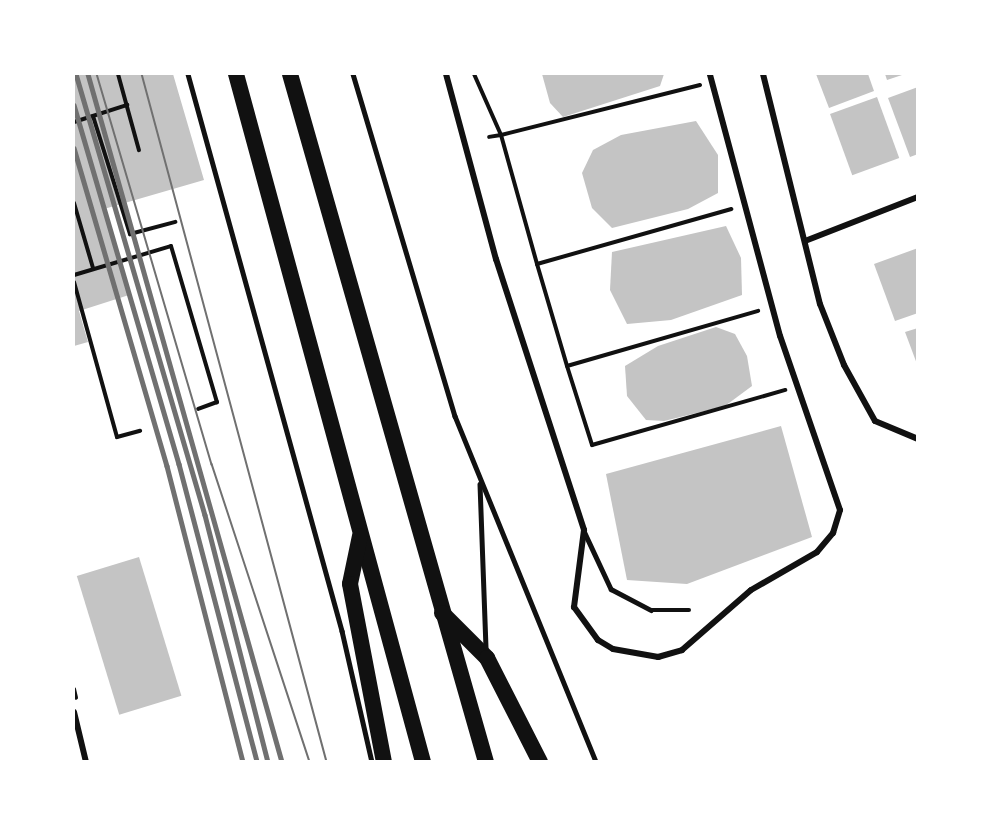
<!DOCTYPE html>
<style>
body{margin:0}
#map{position:relative;width:991px;height:835px;overflow:hidden;background:#fff;font-family:Quicksand,sans-serif}
div>[style]{position:absolute}
.building>*{inset:0;background:#c4c4c4;transform-origin:0 0}
.path>*{height:4px;margin:-2px;padding:0 2px;transform-origin:2px;border-radius:2px;background:#111}
.service>*{height:4.5px;margin:-2.25px;padding:0 2.25px;transform-origin:2.25px;border-radius:2.25px;background:#111}
.minor>*{height:6px;margin:-3px;padding:0 3px;transform-origin:3px;border-radius:3px;background:#111}
.trunk>*{height:16px;margin:-8px;padding:0 8px;transform-origin:8px;border-radius:8px;background:#111}
.tram>*{height:1.5px;margin:-0.75px;padding:0 0.75px;transform-origin:0.75px;border-radius:0.75px;background:#707070}
.rail>*{height:4.5px;margin:-2.25px;padding:0 2.25px;transform-origin:2.25px;border-radius:2.25px;background:#707070}
span{translate:-50% -50%;white-space:nowrap;text-align:center;line-height:1.15;-webkit-text-stroke:5px #fff;paint-order:stroke}
.frame{position:absolute;inset:0;border:75px solid #fff;pointer-events:none}
</style>
<div id="map">
<div class="building">
<i style="clip-path:polygon(74px 74px,173px 74px,204px 180px,104px 209px,129px 295px,79px 311px,88px 342px,74px 346px)"></i>
<i style="clip-path:polygon(542px 74px,664px 74px,660px 86px,563px 117px,550px 103px)"></i>
<i style="clip-path:polygon(816px 74px,868px 74px,874px 91px,829px 108px)"></i>
<i style="clip-path:polygon(885px 74px,905px 74px,887px 80px)"></i>
<i style="clip-path:polygon(918px 87px,918px 154px,910px 157px,888px 98px)"></i>
<i style="left:877px;top:97px;width:65px;height:50px;rotate:70deg"></i>
<i style="clip-path:polygon(696px 121px,718px 155px,718px 193px,688px 209px,612px 228px,592px 208px,582px 173px,593px 150px,621px 135px)"></i>
<i style="clip-path:polygon(726px 226px,741px 258px,742px 295px,671px 320px,627px 324px,610px 290px,612px 252px)"></i>
<i style="clip-path:polygon(918px 248px,918px 313px,895px 321px,874px 264px)"></i>
<i style="clip-path:polygon(716px 327px,735px 334px,747px 356px,752px 386px,725px 406px,664px 421px,646px 420px,627px 396px,625px 366px,658px 346px)"></i>
<i style="clip-path:polygon(918px 328px,918px 364px,917px 364px,905px 332px)"></i>
<i style="clip-path:polygon(781px 426px,812px 537px,687px 584px,627px 580px,606px 474px)"></i>
<i style="left:139px;top:557px;width:145px;height:65px;rotate:73deg"></i>
</div>
<div class="path">
<i style="left:118px;top:74px;width:79px;rotate:74.6deg"></i>
<i style="left:474px;top:74px;width:67px;rotate:66.1deg"></i>
<i style="left:501px;top:135px;width:12px;rotate:171deg"></i>
<i style="left:700px;top:85px;width:205px;rotate:165.9deg"></i>
<i style="left:501px;top:135px;width:134px;rotate:74.4deg"></i>
<i style="left:537px;top:264px;width:202px;rotate:-15.8deg"></i>
<i style="left:93px;top:116px;width:124px;rotate:72.6deg"></i>
<i style="left:130px;top:234px;width:47px;rotate:-14.9deg"></i>
<i style="left:74px;top:122px;width:56px;rotate:-17.8deg"></i>
<i style="left:74px;top:203px;width:68px;rotate:73.7deg"></i>
<i style="left:537px;top:264px;width:106px;rotate:73.6deg"></i>
<i style="left:567px;top:366px;width:199px;rotate:-16.1deg"></i>
<i style="left:74px;top:275px;width:101px;rotate:-16.6deg"></i>
<i style="left:171px;top:246px;width:163px;rotate:73.6deg"></i>
<i style="left:217px;top:402px;width:20px;rotate:160deg"></i>
<i style="left:74px;top:282px;width:161px;rotate:74.5deg"></i>
<i style="left:117px;top:437px;width:24px;rotate:-15deg"></i>
<i style="left:567px;top:366px;width:83px;rotate:72.4deg"></i>
<i style="left:592px;top:445px;width:201px;rotate:-15.9deg"></i>
<i style="left:74px;top:689px;width:9px;rotate:77deg"></i>
</div>
<div class="service">
<i style="left:188px;top:74px;width:578px;rotate:74.54deg"></i>
<i style="left:342px;top:631px;width:134px;rotate:77.1deg"></i>
<i style="left:353px;top:74px;width:357px;rotate:73.4deg"></i>
<i style="left:455px;top:416px;width:374px;rotate:67.8deg"></i>
<i style="left:480px;top:484px;width:165px;rotate:87.9deg"></i>
<i style="left:584px;top:531px;width:64px;rotate:65deg"></i>
<i style="left:611px;top:589px;width:45px;rotate:27.7deg"></i>
<i style="left:651px;top:610px;width:38px"></i>
</div>
<div class="minor">
<i style="left:446px;top:74px;width:192px;rotate:74.9deg"></i>
<i style="left:496px;top:259px;width:285px;rotate:72deg"></i>
<i style="left:584px;top:530px;width:78px;rotate:97.4deg"></i>
<i style="left:574px;top:607px;width:41px;rotate:54deg"></i>
<i style="left:598px;top:640px;width:17px;rotate:31deg"></i>
<i style="left:613px;top:649px;width:46px;rotate:10.1deg"></i>
<i style="left:658px;top:657px;width:25px;rotate:-16deg"></i>
<i style="left:682px;top:650px;width:91px;rotate:-41deg"></i>
<i style="left:751px;top:590px;width:76px;rotate:-29.9deg"></i>
<i style="left:817px;top:552px;width:25px;rotate:-50deg"></i>
<i style="left:833px;top:533px;width:24px;rotate:-73deg"></i>
<i style="left:840px;top:510px;width:184px;rotate:-109deg"></i>
<i style="left:780px;top:336px;width:271px;rotate:-105deg"></i>
<i style="left:763px;top:74px;width:237px;rotate:76.1deg"></i>
<i style="left:820px;top:304px;width:66px;rotate:68.5deg"></i>
<i style="left:844px;top:365px;width:64px;rotate:61deg"></i>
<i style="left:875px;top:421px;width:47px;rotate:22.7deg"></i>
<i style="left:805px;top:241px;width:121px;rotate:-21.3deg"></i>
<i style="left:74px;top:712px;width:51px;rotate:76.5deg"></i>
</div>
<div class="trunk">
<i style="left:236px;top:74px;width:713px;rotate:74.79deg"></i>
<i style="left:290px;top:74px;width:715px;rotate:74.1deg"></i>
<i style="left:360px;top:536px;width:49px;rotate:101.8deg"></i>
<i style="left:350px;top:584px;width:181px;rotate:79.2deg"></i>
<i style="left:442px;top:613px;width:64px;rotate:45deg"></i>
<i style="left:487px;top:658px;width:117px;rotate:63deg"></i>
</div>
<div class="tram">
<i style="left:97px;top:74px;width:407px;rotate:73.6deg"></i>
<i style="left:212px;top:464px;width:314px;rotate:71.8deg"></i>
<i style="left:142px;top:74px;width:712px;rotate:74.95deg"></i>
</div>
<div class="rail">
<i style="left:76px;top:74px;width:459px;rotate:73.7deg"></i>
<i style="left:205px;top:515px;width:255px;rotate:75.7deg"></i>
<i style="left:88px;top:74px;width:715px;rotate:74.25deg"></i>
<i style="left:74px;top:105px;width:374px;rotate:73.7deg"></i>
<i style="left:179px;top:464px;width:308px;rotate:75.3deg"></i>
<i style="left:74px;top:148px;width:331px;rotate:73.7deg"></i>
<i style="left:167px;top:466px;width:306px;rotate:75.6deg"></i>
</div>
<div class="frame"></div>
</div>
